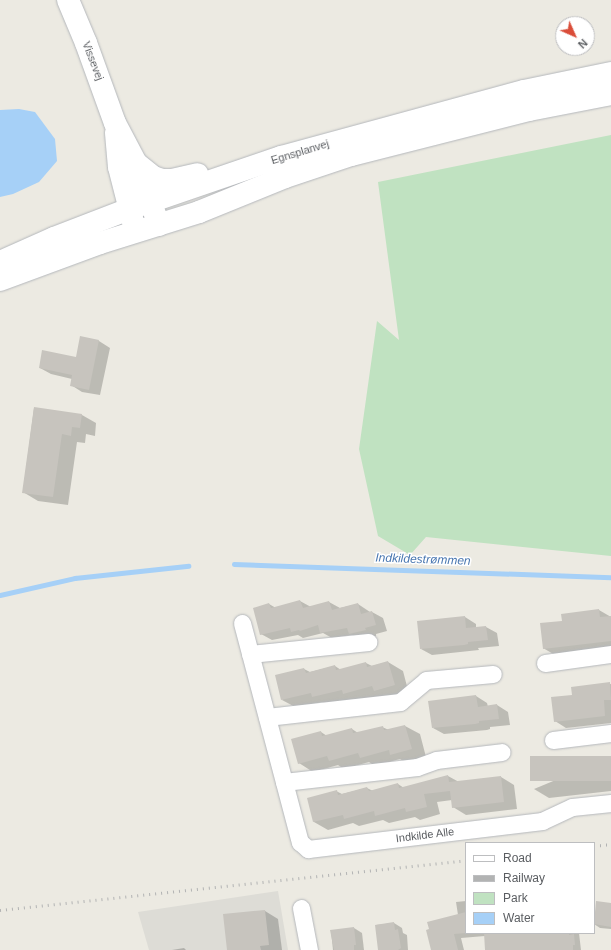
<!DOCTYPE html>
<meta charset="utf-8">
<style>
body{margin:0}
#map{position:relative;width:611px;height:950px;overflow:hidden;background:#eceae2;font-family:Arial,sans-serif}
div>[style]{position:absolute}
.industrial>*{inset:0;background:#dddcd6}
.green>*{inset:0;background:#c0e2c1}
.water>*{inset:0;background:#a6d0f7}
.shadow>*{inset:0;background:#0003}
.stream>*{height:4.5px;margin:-2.25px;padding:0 2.25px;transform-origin:2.25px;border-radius:2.25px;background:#a6d0f7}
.building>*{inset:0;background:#c7c4be;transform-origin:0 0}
.roads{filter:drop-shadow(0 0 1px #b4b7bb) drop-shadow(0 0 1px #b4b7bb)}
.minor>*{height:17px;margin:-8.5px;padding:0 8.5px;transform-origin:8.5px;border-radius:8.5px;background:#fff}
.tertiary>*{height:22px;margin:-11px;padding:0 11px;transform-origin:11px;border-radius:11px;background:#fff}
.secondary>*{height:22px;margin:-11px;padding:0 11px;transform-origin:11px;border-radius:11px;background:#fff}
.rail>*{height:3px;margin-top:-1.5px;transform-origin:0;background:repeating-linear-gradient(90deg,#b2b3b3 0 1px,transparent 0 6px)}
span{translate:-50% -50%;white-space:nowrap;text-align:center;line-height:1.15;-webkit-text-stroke:3px #fff;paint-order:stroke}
.street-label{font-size:11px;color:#5a5d61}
.water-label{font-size:12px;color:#4876b0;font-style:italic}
.legend{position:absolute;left:465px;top:842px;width:130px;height:92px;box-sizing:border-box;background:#fff;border:1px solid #bdbec0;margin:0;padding:5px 7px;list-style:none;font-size:12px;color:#5a5d61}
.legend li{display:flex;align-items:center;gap:8px;height:20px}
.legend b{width:20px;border:1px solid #bdbec0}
.north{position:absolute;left:555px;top:16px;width:40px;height:40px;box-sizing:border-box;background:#fff;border:1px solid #bdbec0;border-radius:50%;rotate:135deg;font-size:11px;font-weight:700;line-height:16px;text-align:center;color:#5a5d61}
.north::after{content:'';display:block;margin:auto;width:14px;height:18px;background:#da4d39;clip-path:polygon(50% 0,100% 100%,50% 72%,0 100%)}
</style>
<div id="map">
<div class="industrial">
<i style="clip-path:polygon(278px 891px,288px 950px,149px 950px,138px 912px)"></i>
</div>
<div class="green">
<i style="clip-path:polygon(611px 135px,611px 556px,426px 537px,410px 555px,378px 536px,359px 449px,377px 321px,399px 340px,378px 182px)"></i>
</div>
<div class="water">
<i style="clip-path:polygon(19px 109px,35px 112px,55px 139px,57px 161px,39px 182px,13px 194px,0 197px,0 110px)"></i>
</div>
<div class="shadow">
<i style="clip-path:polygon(81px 338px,99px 341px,110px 348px,100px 395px,82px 392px,71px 385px,72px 379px,51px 374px,40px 368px,77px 358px)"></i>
<i style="clip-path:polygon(34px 408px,82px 415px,96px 423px,95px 436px,86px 434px,85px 443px,77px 442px,68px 505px,38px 501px,23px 492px)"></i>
<i style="clip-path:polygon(300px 601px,311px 607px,329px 602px,340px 608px,358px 604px,370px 612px,372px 612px,383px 618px,387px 631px,376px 634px,376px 636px,361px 640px,352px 635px,332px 638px,323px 633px,303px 638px,298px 635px,272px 640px,261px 634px,269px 604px,276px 608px)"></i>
<i style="clip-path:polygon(599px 610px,611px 617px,611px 649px,555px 655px,543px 648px,563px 622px,562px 615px)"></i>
<i style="clip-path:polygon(465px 617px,476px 624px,476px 628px,486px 627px,497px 633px,499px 646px,478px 648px,479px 650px,432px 655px,421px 649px)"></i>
<i style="clip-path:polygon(388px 662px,403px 671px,409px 694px,358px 702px,353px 699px,328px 705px,322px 702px,297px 708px,282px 700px,304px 669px,310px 672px,335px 666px,341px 670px,366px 663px,372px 666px)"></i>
<i style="clip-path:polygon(611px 684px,611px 723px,566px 728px,555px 721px,573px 695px,572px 688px)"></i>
<i style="clip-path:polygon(476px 696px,487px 703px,488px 707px,497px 705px,508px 712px,510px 725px,490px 727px,490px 729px,487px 730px,444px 734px,433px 728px)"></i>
<i style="clip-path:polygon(405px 726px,420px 734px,426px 757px,406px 763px,400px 759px,375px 766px,369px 762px,344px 769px,338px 765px,313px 772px,299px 763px,321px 732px,327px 736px,352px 729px,358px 733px,382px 727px,389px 730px)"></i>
<i style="clip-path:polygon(611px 757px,611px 791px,549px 798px,534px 789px)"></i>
<i style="clip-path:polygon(448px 776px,459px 782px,501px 777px,514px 785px,517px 809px,466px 815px,453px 807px,452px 800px,437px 802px,440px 814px,420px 820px,415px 817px,389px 823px,383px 820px,359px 826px,353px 823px,328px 830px,314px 822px,308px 799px,336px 791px,342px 794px,367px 788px,373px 791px,398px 784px,404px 788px)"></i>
<i style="clip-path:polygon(466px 901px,466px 933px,579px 933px,581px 950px,486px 950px,485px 936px,461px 938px,464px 950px,435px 950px,458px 915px,456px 902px)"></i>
<i style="clip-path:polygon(597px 902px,611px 904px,611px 929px,600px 928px,594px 924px)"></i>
<i style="clip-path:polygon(265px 911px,278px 919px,282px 950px,228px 950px)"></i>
<i style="clip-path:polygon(394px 923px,402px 928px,403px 933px,407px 935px,408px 950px,379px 950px,376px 925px)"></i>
<i style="clip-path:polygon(354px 928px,362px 933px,364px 950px,333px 950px,331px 931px)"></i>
<i style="clip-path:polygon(184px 948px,186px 950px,172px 950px)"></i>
</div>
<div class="stream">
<i style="left:234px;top:564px;width:377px;rotate:2deg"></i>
<i style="left:0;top:595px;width:77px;rotate:-12.8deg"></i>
<i style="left:75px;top:578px;width:114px;rotate:-6.1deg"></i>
</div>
<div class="building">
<i style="clip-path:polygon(80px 336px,99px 340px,89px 390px,70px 386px,72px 375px,39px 368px,42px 350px,76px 357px)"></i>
<i style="clip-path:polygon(34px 407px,82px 414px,80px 428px,72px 427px,71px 436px,62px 434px,53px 497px,22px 493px)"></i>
<i style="clip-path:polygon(300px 600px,303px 608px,329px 601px,332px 610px,358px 603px,361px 614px,372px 611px,376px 625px,365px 628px,366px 630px,349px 634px,347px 628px,320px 633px,318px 625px,300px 631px,299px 630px,291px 632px,290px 628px,260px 635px,253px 608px,269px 603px,271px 608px)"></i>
<i style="clip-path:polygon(599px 609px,600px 617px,611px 616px,611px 641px,543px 649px,540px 623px,562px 621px,561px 614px)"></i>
<i style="clip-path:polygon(465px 616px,466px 628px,486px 626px,488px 640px,468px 642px,468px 644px,464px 645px,420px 649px,417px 621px)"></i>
<i style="clip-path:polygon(388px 661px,395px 685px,374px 691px,372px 686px,343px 694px,342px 690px,312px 697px,311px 693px,281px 700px,275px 675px,304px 668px,306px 673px,335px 665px,336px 670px,366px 662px,367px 667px)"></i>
<i style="clip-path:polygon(610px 682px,611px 700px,604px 700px,605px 716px,554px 722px,551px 697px,572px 695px,571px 687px)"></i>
<i style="clip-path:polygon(476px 695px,478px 707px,497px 704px,499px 719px,479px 721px,479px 723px,475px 724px,432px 728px,428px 701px)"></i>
<i style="clip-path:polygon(405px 725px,412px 749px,390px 755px,389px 750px,360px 758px,358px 753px,329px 761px,327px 756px,298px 764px,291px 739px,321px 731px,322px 736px,352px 728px,353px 733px,383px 726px,384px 730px)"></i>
<i style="left:611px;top:756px;width:25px;height:81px;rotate:90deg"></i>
<i style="clip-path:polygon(448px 775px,449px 782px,501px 776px,504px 802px,452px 808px,450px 791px,424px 794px,427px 807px,406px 812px,405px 808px,375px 816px,374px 811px,344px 819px,343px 815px,313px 822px,307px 798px,337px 790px,338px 795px,367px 787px,369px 791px,398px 783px,399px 788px)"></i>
<i style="clip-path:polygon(596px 901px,611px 903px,611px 927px,594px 924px)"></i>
<i style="clip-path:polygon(265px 910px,269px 945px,260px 946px,261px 950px,227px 950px,223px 914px)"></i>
<i style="clip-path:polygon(466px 912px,466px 933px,454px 934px,458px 950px,431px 950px,426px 930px,429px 929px,427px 922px)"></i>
<i style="clip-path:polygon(394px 922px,395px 930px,398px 929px,401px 948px,398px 950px,378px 950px,375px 925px)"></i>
<i style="clip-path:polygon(354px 927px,356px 945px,354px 945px,354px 950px,334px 950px,330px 930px)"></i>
<i style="clip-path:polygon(484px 933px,569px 933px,569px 935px,574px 934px,575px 945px,573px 945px,573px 950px,485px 950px)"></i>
</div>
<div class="roads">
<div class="minor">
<i style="left:242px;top:623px;width:227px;rotate:75.2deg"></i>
<i style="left:300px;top:842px;width:11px;rotate:41deg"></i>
<i style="left:308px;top:849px;width:236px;rotate:-6.8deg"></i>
<i style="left:542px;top:821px;width:33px;rotate:-25deg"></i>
<i style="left:572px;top:807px;width:39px;rotate:-6deg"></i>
<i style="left:250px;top:654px;width:119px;rotate:-5.8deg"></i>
<i style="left:545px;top:663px;width:67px;rotate:-7.8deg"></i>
<i style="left:267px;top:717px;width:134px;rotate:-6.4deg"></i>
<i style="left:400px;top:702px;width:34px;rotate:-40deg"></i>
<i style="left:426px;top:680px;width:67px;rotate:-5.1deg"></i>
<i style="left:553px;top:740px;width:58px;rotate:-6.9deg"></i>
<i style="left:284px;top:782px;width:134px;rotate:-6.4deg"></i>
<i style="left:417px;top:767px;width:20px;rotate:-20deg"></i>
<i style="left:436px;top:760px;width:66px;rotate:-6.9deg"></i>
<i style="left:301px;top:908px;width:43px;rotate:79.2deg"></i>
</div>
<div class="tertiary">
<i style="left:68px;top:0;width:47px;rotate:67.3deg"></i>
<i style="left:86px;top:43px;width:85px;rotate:70.1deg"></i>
<i style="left:115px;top:123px;width:45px;rotate:62.3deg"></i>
<i style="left:136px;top:163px;width:66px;rotate:69.6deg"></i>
<i style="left:116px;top:133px;width:34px;rotate:85deg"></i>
<i style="left:119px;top:167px;width:61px;rotate:75.7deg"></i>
</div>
<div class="secondary">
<i style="left:136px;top:163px;width:22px;rotate:39deg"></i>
<i style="left:153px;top:177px;width:9px;rotate:18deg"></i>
<i style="left:162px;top:180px;width:10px"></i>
<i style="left:172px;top:180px;width:26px;rotate:-13deg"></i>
<i style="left:0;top:262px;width:59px;rotate:-24deg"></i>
<i style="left:54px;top:238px;width:80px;rotate:-21.1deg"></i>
<i style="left:129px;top:209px;width:161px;rotate:-18.9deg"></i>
<i style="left:281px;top:157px;width:252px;rotate:-15.2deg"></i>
<i style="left:524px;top:91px;width:89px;rotate:-11.7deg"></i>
<i style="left:0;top:280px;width:107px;rotate:-20.3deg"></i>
<i style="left:100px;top:243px;width:104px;rotate:-17.4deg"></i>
<i style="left:199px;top:212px;width:93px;rotate:-22.1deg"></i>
<i style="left:285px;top:177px;width:70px;rotate:-18.4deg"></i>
<i style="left:351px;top:155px;width:184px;rotate:-14.2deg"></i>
<i style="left:529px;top:110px;width:84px;rotate:-11deg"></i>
</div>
</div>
<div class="rail">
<i style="left:594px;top:846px;width:17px;rotate:-7deg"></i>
<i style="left:0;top:910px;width:469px;rotate:-6.1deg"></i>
</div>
<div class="street-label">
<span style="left:93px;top:61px;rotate:69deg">Vissevej</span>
<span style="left:300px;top:152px;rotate:-17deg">Egnsplanvej</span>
<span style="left:425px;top:835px;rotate:-7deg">Indkilde Alle</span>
</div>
<div class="water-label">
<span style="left:423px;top:560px;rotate:2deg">Indkildestrømmen</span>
</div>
<ul class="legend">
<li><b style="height:5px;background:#fff"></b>Road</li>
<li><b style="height:5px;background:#b2b3b3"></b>Railway</li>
<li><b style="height:11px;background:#c0e2c1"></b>Park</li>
<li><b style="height:11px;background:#a6d0f7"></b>Water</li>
</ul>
<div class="north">N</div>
</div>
